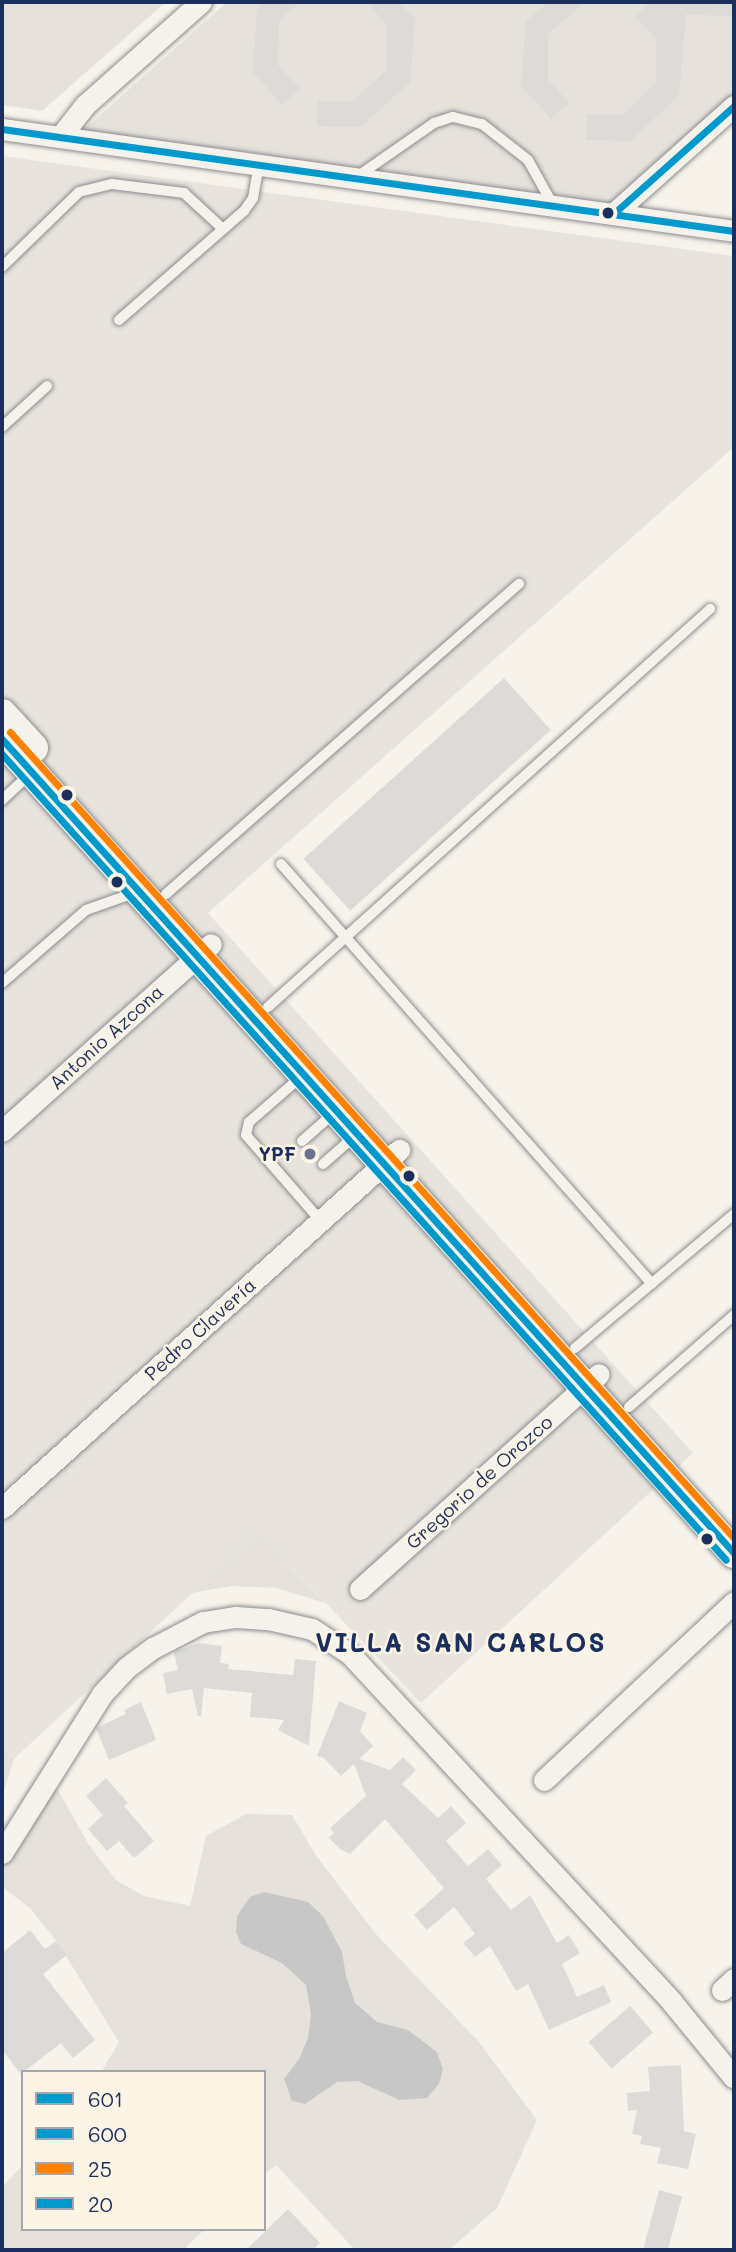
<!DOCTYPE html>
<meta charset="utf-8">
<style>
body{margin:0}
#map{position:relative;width:736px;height:2252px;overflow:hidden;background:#f7f3ea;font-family:Mali,sans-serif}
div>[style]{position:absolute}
.built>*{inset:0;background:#e8e4dd}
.green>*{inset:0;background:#e6e2db}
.water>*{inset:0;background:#c7c7c7}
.building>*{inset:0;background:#dddbd7;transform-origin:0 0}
.roads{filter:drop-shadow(0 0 2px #8a8c91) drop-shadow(0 0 2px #8a8c91)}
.lane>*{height:10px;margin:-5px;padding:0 5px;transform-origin:5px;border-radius:5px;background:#f5f2ec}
.street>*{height:21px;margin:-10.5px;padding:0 10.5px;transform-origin:10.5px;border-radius:10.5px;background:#f5f2ec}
.secondary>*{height:30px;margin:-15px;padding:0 15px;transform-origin:15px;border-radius:15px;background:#f5f2ec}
.bus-1>*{height:7px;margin:-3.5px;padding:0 3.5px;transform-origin:3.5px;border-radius:3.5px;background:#0099cb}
.bus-2>*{height:7px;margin:-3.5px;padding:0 3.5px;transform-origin:3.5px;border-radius:3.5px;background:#0099cb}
.bus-3>*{height:7px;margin:-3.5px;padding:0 3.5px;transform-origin:3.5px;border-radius:3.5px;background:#ff8100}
.bus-4>*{height:7px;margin:-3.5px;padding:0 3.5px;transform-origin:3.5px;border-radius:3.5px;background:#0099cb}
.dots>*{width:19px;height:19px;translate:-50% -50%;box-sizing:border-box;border:4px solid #fcf5e5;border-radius:50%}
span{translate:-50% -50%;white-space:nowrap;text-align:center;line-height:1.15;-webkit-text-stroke:5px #fcf5e5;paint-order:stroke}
.street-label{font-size:19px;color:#1b2f5e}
.poi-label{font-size:19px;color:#1b2f5e;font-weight:700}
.right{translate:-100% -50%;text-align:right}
.district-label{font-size:26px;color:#1b2f5e;font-weight:700;letter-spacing:2px}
.frame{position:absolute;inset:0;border:4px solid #1b2f5e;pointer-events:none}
.legend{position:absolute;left:21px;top:2070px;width:245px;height:161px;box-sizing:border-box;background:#fcf5e5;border:2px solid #a2a6af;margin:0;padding:9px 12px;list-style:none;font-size:21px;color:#1b2f5e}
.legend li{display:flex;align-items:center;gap:14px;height:35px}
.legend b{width:35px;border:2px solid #a2a6af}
</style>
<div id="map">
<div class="built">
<i style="clip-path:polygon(2px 156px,734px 256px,734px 447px,208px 913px,693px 1453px,421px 1703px,258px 1532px,14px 1759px,2px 1746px)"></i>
</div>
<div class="green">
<i style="clip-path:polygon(2px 2px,166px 2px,42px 111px,2px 105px)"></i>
<i style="clip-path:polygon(227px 2px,734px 2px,734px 105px,613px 214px,74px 138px)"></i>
<i style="clip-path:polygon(258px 1532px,325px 1603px,277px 1588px,231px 1586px,192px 1593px)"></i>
<i style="clip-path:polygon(2px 1746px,14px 1759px,2px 1797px)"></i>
<i style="clip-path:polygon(50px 1776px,89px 1845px,116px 1880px,144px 1896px,190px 1906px,206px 1836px,246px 1814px,292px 1815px,315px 1854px,375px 1933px,479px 2042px,537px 2120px,497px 2208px,449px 2250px,355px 2250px,276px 2165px,264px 2174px,264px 2072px,101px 2072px,119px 2042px,58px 1943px,30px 1908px,2px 1887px,2px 1851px)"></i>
<i style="clip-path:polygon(23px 2165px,23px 2229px,205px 2229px,183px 2250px,2px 2250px,2px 2187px)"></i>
</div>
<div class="water">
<i style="clip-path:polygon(264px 1892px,308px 1902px,323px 1916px,342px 1952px,346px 1976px,355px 2003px,377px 2022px,408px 2030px,437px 2052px,443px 2069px,439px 2084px,427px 2098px,399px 2100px,358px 2081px,337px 2082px,305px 2104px,292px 2101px,284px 2079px,299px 2059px,308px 2038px,311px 2014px,306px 1985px,282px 1963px,241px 1944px,236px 1932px,237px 1916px,250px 1897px)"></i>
</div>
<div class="building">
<i style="clip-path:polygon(264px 2px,300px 2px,279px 21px,278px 65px,300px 88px,282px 105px,253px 72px,257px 8px)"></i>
<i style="clip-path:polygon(366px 2px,399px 2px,415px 19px,410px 82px,361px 127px,317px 126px,318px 101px,353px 101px,387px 69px,387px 25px)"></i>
<i style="clip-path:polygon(548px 2px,585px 2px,548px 34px,548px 79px,569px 103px,551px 119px,521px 86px,526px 22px)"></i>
<i style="clip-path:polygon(650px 2px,734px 2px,734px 17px,686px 14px,679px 96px,630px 141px,586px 140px,587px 114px,622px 115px,656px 83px,656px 39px,635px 16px)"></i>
<i style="left:504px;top:678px;width:70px;height:270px;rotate:48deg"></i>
<i style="clip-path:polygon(199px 1643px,222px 1646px,220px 1663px,229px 1664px,228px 1669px,293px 1675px,295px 1659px,316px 1661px,309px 1746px,278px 1730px,284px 1720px,250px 1717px,252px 1693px,204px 1688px,201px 1716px,198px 1716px,192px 1689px,167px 1694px,163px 1673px,178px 1670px,174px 1652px)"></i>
<i style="clip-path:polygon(339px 1701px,367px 1713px,360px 1731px,373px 1746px,359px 1759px,390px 1770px,403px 1757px,416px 1770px,402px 1784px,438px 1818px,451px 1806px,466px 1823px,446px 1841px,468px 1866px,488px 1849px,502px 1865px,486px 1879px,511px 1910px,530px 1895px,557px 1943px,569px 1935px,580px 1953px,562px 1964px,577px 1997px,604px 1985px,611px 2002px,549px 2030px,528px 1984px,516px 1991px,490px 1946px,475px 1957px,463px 1943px,475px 1934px,454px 1907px,427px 1930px,414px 1915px,444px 1888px,385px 1819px,350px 1854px,340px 1849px,329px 1838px,334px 1833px,330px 1828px,366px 1796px,354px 1764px,341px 1776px,324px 1758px,317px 1756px)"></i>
<i style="clip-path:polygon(141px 1702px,156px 1740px,109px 1760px,96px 1728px,126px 1714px,124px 1710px)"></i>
<i style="clip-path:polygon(106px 1778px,128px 1803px,124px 1806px,154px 1841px,134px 1858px,119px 1841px,107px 1851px,88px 1829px,103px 1815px,86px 1796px)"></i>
<i style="clip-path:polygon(30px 1930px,45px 1949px,56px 1941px,67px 1955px,43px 1974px,95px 2040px,73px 2058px,61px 2043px,21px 2074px,2px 2050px,2px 1953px)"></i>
<i style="left:630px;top:2006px;width:35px;height:55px;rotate:49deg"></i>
<i style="clip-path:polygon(681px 2065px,684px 2131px,696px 2134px,688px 2169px,657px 2163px,661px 2148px,640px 2144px,642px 2136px,632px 2134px,637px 2110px,628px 2111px,627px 2093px,650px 2091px,648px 2067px)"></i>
<i style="left:659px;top:2190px;width:24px;height:62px;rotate:15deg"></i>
<i style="clip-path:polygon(288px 2209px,320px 2243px,313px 2250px,246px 2250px)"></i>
</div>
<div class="roads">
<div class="lane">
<i style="left:358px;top:176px;width:93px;rotate:-34.9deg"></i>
<i style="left:434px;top:123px;width:20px;rotate:-18deg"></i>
<i style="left:453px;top:117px;width:30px;rotate:14deg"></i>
<i style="left:482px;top:124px;width:58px;rotate:38deg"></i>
<i style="left:528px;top:160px;width:51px;rotate:60.9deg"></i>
<i style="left:2px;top:267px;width:107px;rotate:-44.2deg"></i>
<i style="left:79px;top:192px;width:34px;rotate:-14deg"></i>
<i style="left:112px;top:184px;width:73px;rotate:7.1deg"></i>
<i style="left:184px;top:193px;width:53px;rotate:42.7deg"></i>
<i style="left:119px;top:320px;width:166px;rotate:-41.1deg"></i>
<i style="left:244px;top:211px;width:16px;rotate:-55deg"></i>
<i style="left:253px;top:198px;width:35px;rotate:-80deg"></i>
<i style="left:2px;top:427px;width:61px;rotate:-42.3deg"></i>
<i style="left:2px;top:800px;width:38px;rotate:-43deg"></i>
<i style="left:281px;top:864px;width:560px;rotate:48.54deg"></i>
<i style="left:166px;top:894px;width:470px;rotate:-41.3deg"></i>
<i style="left:2px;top:983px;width:111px;rotate:-41deg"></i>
<i style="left:86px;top:910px;width:54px;rotate:-19.4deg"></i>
<i style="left:268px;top:1007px;width:595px;rotate:-42deg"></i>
<i style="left:302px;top:1076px;width:70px;rotate:139deg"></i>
<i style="left:249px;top:1122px;width:13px;rotate:103deg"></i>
<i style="left:246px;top:1135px;width:113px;rotate:49deg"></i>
<i style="left:302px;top:1141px;width:44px;rotate:-41.3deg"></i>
<i style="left:323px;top:1164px;width:44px;rotate:-41.3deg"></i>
<i style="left:575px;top:1348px;width:208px;rotate:-40.1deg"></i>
<i style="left:629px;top:1407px;width:140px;rotate:-41.2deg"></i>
</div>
<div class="street">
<i style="left:2px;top:129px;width:739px;rotate:7.93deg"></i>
<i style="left:60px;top:137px;width:41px;rotate:-52deg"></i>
<i style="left:85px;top:105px;width:155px;rotate:-41.6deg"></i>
<i style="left:613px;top:214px;width:162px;rotate:-41.8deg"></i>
<i style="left:2px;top:1131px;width:280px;rotate:-41.8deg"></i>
<i style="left:2px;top:1508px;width:535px;rotate:-42.04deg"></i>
<i style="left:360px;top:1589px;width:321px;rotate:-42deg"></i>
<i style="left:544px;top:1780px;width:260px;rotate:-43.1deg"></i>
<i style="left:2px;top:1853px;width:188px;rotate:-57.8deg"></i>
<i style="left:102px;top:1694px;width:35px;rotate:-47deg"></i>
<i style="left:126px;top:1668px;width:34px;rotate:-37deg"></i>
<i style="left:153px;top:1648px;width:56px;rotate:-27.5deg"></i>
<i style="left:203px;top:1622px;width:33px;rotate:-9deg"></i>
<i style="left:236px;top:1617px;width:32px;rotate:4deg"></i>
<i style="left:268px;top:1619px;width:45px;rotate:12.8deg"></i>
<i style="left:312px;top:1629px;width:45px;rotate:33.3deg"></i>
<i style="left:350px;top:1654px;width:473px;rotate:47.2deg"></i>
<i style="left:671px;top:2001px;width:99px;rotate:50.7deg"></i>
<i style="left:722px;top:1990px;width:16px;rotate:-43deg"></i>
</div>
<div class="secondary">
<i style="left:2px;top:714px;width:46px;rotate:47.6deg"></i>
<i style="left:2px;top:739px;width:1095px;rotate:48.04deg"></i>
</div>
</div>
<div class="bus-1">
<i style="left:2px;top:739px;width:1095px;rotate:48.04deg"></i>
</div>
<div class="bus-2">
<i style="left:2px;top:754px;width:1083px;rotate:48.07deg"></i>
</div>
<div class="bus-3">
<i style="left:10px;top:732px;width:1083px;rotate:48.07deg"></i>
</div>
<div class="bus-4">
<i style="left:2px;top:129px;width:739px;rotate:7.93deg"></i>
<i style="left:613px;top:214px;width:162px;rotate:-41.8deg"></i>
</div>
<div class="dots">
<i style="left:608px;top:213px;background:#1b2f5e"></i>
<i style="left:67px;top:795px;background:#1b2f5e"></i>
<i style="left:117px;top:882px;background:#1b2f5e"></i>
<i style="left:310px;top:1154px;background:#68748f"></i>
<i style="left:409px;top:1176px;background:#1b2f5e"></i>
<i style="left:707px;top:1539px;background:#1b2f5e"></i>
</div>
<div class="street-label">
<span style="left:106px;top:1037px;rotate:-42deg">Antonio Azcona</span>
<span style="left:200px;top:1329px;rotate:-42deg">Pedro Clavería</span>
<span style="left:479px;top:1482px;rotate:-42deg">Gregorio de Orozco</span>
</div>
<div class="poi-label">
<span class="right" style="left:296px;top:1154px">YPF</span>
</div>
<div class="district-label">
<span style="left:461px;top:1643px">VILLA SAN CARLOS</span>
</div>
<div class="frame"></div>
<ul class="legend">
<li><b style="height:9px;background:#0099cb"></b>601</li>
<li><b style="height:9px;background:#0099cb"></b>600</li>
<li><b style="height:9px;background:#ff8100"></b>25</li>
<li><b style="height:9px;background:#0099cb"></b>20</li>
</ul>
</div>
